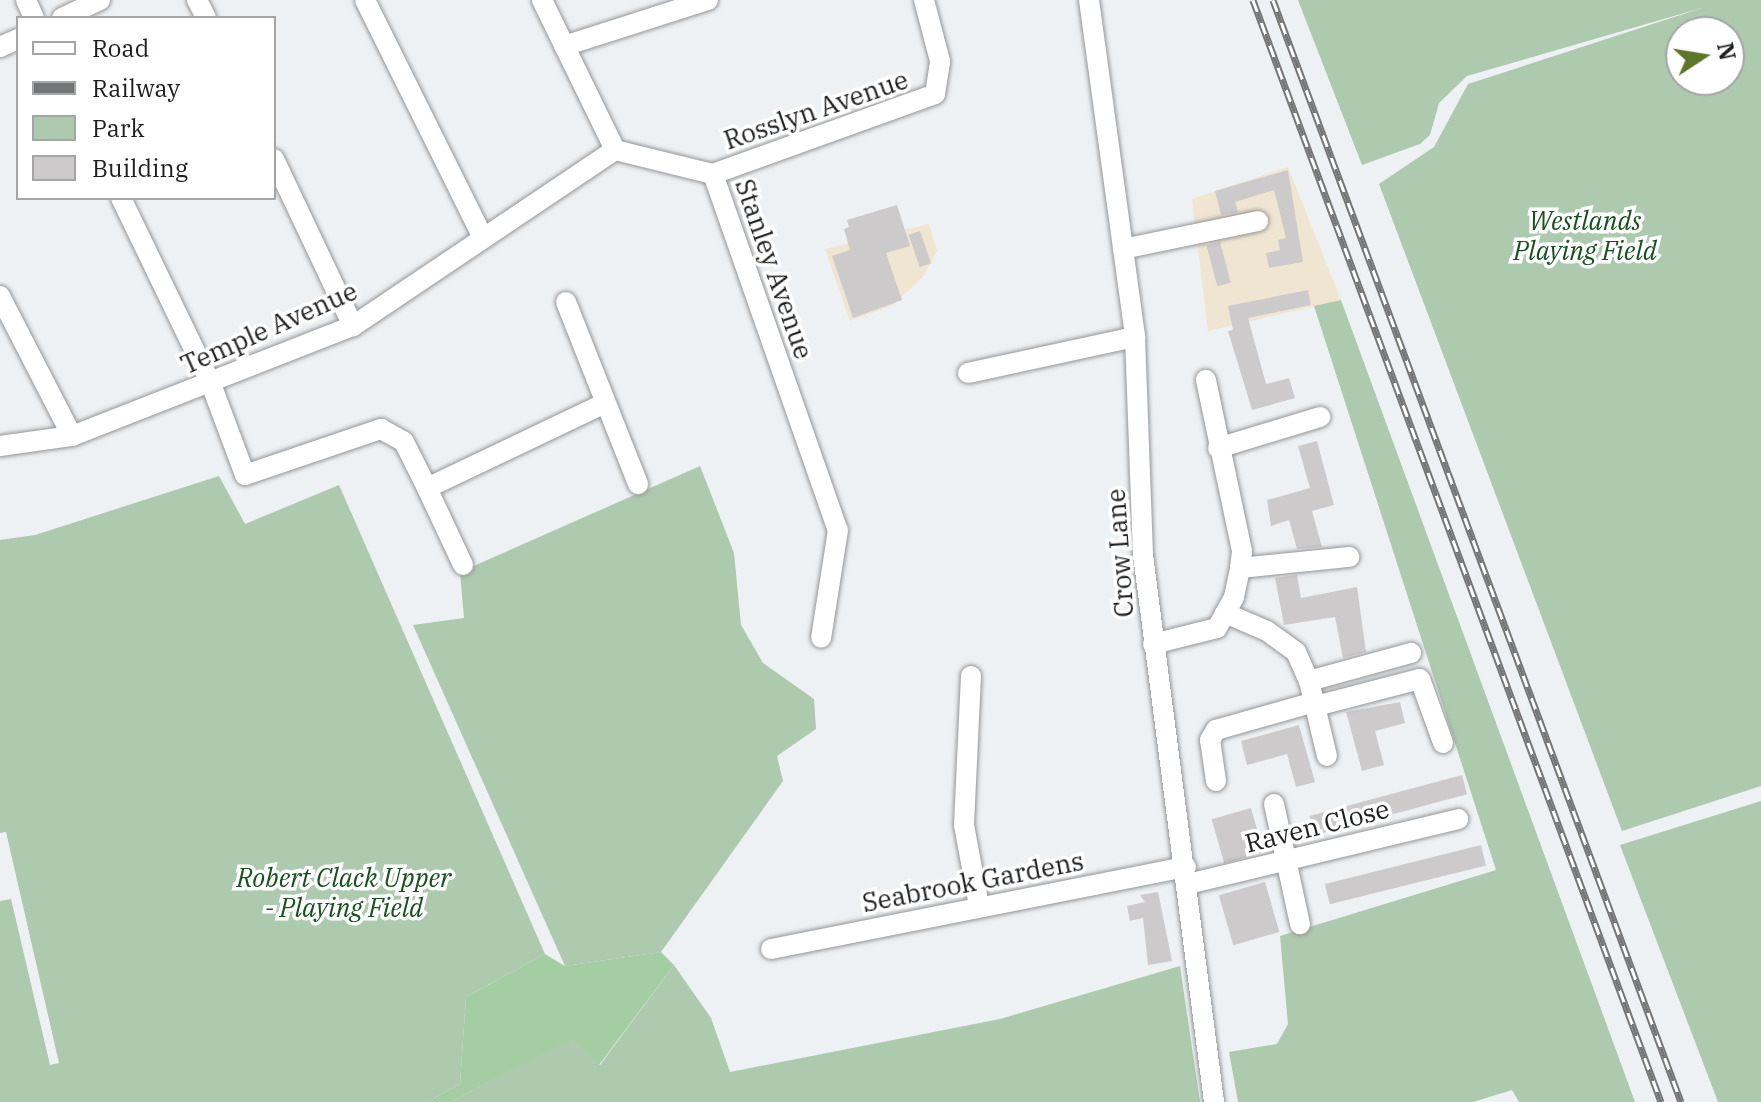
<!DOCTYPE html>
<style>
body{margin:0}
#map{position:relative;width:1761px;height:1102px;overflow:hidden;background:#eef1f3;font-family:"IBM Plex Serif",serif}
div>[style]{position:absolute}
.industrial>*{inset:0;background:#f0e5d1}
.green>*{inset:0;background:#adc9ae}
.forest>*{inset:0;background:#a4cda4}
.building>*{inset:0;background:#cdcacc;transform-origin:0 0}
.roads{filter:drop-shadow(0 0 2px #939597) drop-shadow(0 0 2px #939597)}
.minor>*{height:20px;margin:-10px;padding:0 10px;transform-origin:10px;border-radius:10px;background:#fff}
.rail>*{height:7px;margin-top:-3.5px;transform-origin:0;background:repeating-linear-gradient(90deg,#fff 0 12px,#737577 0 24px);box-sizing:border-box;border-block:2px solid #737577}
span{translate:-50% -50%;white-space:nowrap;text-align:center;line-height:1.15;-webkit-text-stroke:7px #fff;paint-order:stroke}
.street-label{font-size:26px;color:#1d1e1f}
.park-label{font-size:26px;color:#15501d;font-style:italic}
.legend{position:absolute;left:16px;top:16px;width:260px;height:184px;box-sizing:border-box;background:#fff;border:2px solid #a5a5a5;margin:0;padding:10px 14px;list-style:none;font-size:24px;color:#1d1e1f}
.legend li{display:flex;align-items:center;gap:16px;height:40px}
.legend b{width:40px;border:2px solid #a5a5a5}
.north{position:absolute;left:1665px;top:16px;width:80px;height:80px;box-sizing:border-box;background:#fff;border:2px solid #a5a5a5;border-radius:50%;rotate:78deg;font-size:22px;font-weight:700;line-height:32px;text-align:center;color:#1d1e1f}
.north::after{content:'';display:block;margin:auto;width:28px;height:36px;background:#5e7629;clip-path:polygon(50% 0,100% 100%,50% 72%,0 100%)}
</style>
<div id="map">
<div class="industrial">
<i style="clip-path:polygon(1288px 167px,1341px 300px,1208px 331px,1192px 199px)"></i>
<i style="clip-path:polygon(929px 224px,937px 251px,923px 277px,893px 305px,850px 321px,825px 249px)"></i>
</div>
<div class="green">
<i style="clip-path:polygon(evenodd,1298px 0,1761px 0,1761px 786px,1622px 831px,1379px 184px,1434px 147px,1468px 84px,1705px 7px,1467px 76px,1439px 103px,1430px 135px,1420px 144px,1362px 165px,1298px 0,1681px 32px,1729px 32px,1729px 80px,1681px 80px,1681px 32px)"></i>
<i style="clip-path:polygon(1341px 300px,1635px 1102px,1519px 1102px,1512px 1090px,1473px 1102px,1238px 1102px,1229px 1052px,1277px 1044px,1288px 1024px,1280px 936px,1496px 870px,1314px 306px)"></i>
<i style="clip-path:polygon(700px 466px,734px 553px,741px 625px,763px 663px,814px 699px,816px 729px,777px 756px,783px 781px,661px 952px,565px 966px,413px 625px,464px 618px,460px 572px)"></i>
<i style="clip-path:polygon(219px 476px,245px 524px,339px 485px,545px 954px,466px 997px,460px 1084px,427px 1102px,0 1102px,0 901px,11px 899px,50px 1065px,59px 1063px,6px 832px,0 833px,0 540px,35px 535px)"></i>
<i style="clip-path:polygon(1761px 801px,1761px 1102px,1718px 1102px,1620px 845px)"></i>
<i style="clip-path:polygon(674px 965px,711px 1018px,730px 1072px,1000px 1019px,1180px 966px,1200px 1102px,450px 1102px,572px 1038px,600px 1065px)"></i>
</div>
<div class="forest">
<i style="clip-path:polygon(661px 952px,674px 965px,599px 1065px,572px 1039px,450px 1102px,427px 1102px,460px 1084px,466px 997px,545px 954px,565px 966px)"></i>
</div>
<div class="building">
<i style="clip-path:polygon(1288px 170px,1303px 262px,1269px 268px,1266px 253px,1280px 250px,1278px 240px,1286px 238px,1274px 190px,1235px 202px,1238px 212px,1221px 215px,1215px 191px)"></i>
<i style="clip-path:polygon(897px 205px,910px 246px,886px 253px,902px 300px,853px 318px,832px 256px,850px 250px,844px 229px,849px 227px,847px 220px)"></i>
<i style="left:920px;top:231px;width:34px;height:12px;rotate:71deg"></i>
<i style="left:1220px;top:242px;width:42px;height:14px;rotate:75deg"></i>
<i style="clip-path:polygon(1308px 290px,1311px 305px,1248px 318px,1266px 384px,1289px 378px,1295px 398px,1252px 410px,1228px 331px,1233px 330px,1228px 306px)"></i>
<i style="clip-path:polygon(1317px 441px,1334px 505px,1312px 511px,1322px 547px,1297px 549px,1289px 520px,1271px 526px,1267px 500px,1310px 488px,1298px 446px)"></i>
<i style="clip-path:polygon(1297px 575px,1301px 598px,1357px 587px,1366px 652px,1343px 658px,1335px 617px,1284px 625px,1275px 578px)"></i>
<i style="clip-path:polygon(1400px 702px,1405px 723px,1375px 731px,1384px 765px,1362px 771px,1346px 712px)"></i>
<i style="clip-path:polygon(1299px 725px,1315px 782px,1296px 787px,1287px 754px,1247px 765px,1241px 741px)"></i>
<i style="left:1462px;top:775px;width:20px;height:158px;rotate:75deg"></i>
<i style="left:1251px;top:808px;width:46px;height:41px;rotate:74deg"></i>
<i style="left:1481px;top:845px;width:21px;height:161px;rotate:76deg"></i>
<i style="left:1265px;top:882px;width:52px;height:48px;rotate:74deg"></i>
<i style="clip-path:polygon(1158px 892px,1172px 961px,1148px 965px,1143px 918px,1130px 921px,1127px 906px,1145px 902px,1140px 895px)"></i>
</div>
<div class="roads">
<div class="minor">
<i style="left:26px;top:0;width:20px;rotate:66deg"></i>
<i style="left:197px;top:0;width:20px;rotate:63deg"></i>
<i style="left:365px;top:0;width:266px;rotate:63.6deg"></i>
<i style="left:542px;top:0;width:167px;rotate:64deg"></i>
<i style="left:615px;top:150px;width:101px;rotate:13.8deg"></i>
<i style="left:713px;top:174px;width:377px;rotate:70.7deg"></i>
<i style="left:838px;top:530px;width:109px;rotate:98.9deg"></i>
<i style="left:1089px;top:0;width:340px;rotate:82.2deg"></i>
<i style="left:1135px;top:337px;width:218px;rotate:87.9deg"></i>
<i style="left:1143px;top:555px;width:552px;rotate:82.6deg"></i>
<i style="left:62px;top:18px;width:42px;rotate:-25.3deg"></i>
<i style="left:564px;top:46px;width:151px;rotate:-17.7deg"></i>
<i style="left:0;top:47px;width:20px;rotate:-24deg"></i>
<i style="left:274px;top:159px;width:185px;rotate:64.7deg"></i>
<i style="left:713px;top:174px;width:236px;rotate:-19.8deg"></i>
<i style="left:935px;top:94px;width:33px;rotate:-81deg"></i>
<i style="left:940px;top:61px;width:63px;rotate:-104.7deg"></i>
<i style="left:121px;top:198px;width:207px;rotate:64.2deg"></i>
<i style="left:211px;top:384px;width:97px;rotate:69.5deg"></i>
<i style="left:245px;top:475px;width:144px;rotate:-18.7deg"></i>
<i style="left:381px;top:429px;width:26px;rotate:29deg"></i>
<i style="left:404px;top:442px;width:51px;rotate:63.4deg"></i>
<i style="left:427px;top:488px;width:197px;rotate:-25.5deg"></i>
<i style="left:1123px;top:249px;width:138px;rotate:-11.7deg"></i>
<i style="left:0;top:296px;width:157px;rotate:62.8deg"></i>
<i style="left:566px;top:302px;width:196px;rotate:68.4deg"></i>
<i style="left:968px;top:373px;width:171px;rotate:-12.2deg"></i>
<i style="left:0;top:446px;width:73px;rotate:-7.9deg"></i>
<i style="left:72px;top:436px;width:302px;rotate:-21.4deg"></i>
<i style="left:353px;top:326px;width:316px;rotate:-33.9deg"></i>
<i style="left:1218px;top:448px;width:107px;rotate:-16.9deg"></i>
<i style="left:427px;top:488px;width:85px;rotate:64.9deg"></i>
<i style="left:1240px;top:568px;width:110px;rotate:-5.8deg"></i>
<i style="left:1225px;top:613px;width:46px;rotate:23.2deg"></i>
<i style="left:1267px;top:631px;width:36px;rotate:36deg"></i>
<i style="left:1296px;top:652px;width:32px;rotate:66deg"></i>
<i style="left:1309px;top:681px;width:77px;rotate:76.5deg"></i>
<i style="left:1153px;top:644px;width:66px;rotate:-14deg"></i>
<i style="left:1217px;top:628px;width:35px;rotate:-61deg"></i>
<i style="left:1234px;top:597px;width:30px;rotate:-78deg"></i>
<i style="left:1240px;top:568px;width:17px;rotate:-83deg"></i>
<i style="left:1242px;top:551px;width:175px;rotate:-101.9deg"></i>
<i style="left:971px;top:676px;width:149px;rotate:92.7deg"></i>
<i style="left:964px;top:825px;width:82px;rotate:79.5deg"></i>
<i style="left:1309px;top:681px;width:106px;rotate:-15.4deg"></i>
<i style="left:1316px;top:706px;width:107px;rotate:-14.6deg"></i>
<i style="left:1420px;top:679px;width:68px;rotate:70.2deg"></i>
<i style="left:1216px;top:781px;width:41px;rotate:-98.3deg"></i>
<i style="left:1210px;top:740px;width:12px;rotate:-59deg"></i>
<i style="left:1216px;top:730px;width:103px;rotate:-15.8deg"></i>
<i style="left:1274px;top:804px;width:123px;rotate:77.8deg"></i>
<i style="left:1188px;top:884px;width:278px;rotate:-13.5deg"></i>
<i style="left:771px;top:949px;width:423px;rotate:-11.2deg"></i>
</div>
</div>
<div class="rail">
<i style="left:1253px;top:0;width:1175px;rotate:69.68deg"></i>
<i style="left:1273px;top:0;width:1175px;rotate:69.68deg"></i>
</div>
<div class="street-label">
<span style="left:816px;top:110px;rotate:-19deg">Rosslyn Avenue</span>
<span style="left:774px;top:269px;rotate:71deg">Stanley Avenue</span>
<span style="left:269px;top:328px;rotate:-24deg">Temple Avenue</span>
<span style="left:1120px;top:553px;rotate:-94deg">Crow Lane</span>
<span style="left:1317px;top:826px;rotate:-14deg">Raven Close</span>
<span style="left:973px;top:882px;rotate:-11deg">Seabrook Gardens</span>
</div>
<div class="park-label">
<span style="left:1585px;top:236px">Westlands<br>Playing Field</span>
<span style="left:344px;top:893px">Robert Clack Upper<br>- Playing Field</span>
</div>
<ul class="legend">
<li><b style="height:10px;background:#fff"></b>Road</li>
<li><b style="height:10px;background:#737577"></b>Railway</li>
<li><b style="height:22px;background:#adc9ae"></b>Park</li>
<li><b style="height:22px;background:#cdcacc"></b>Building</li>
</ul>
<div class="north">N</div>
</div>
